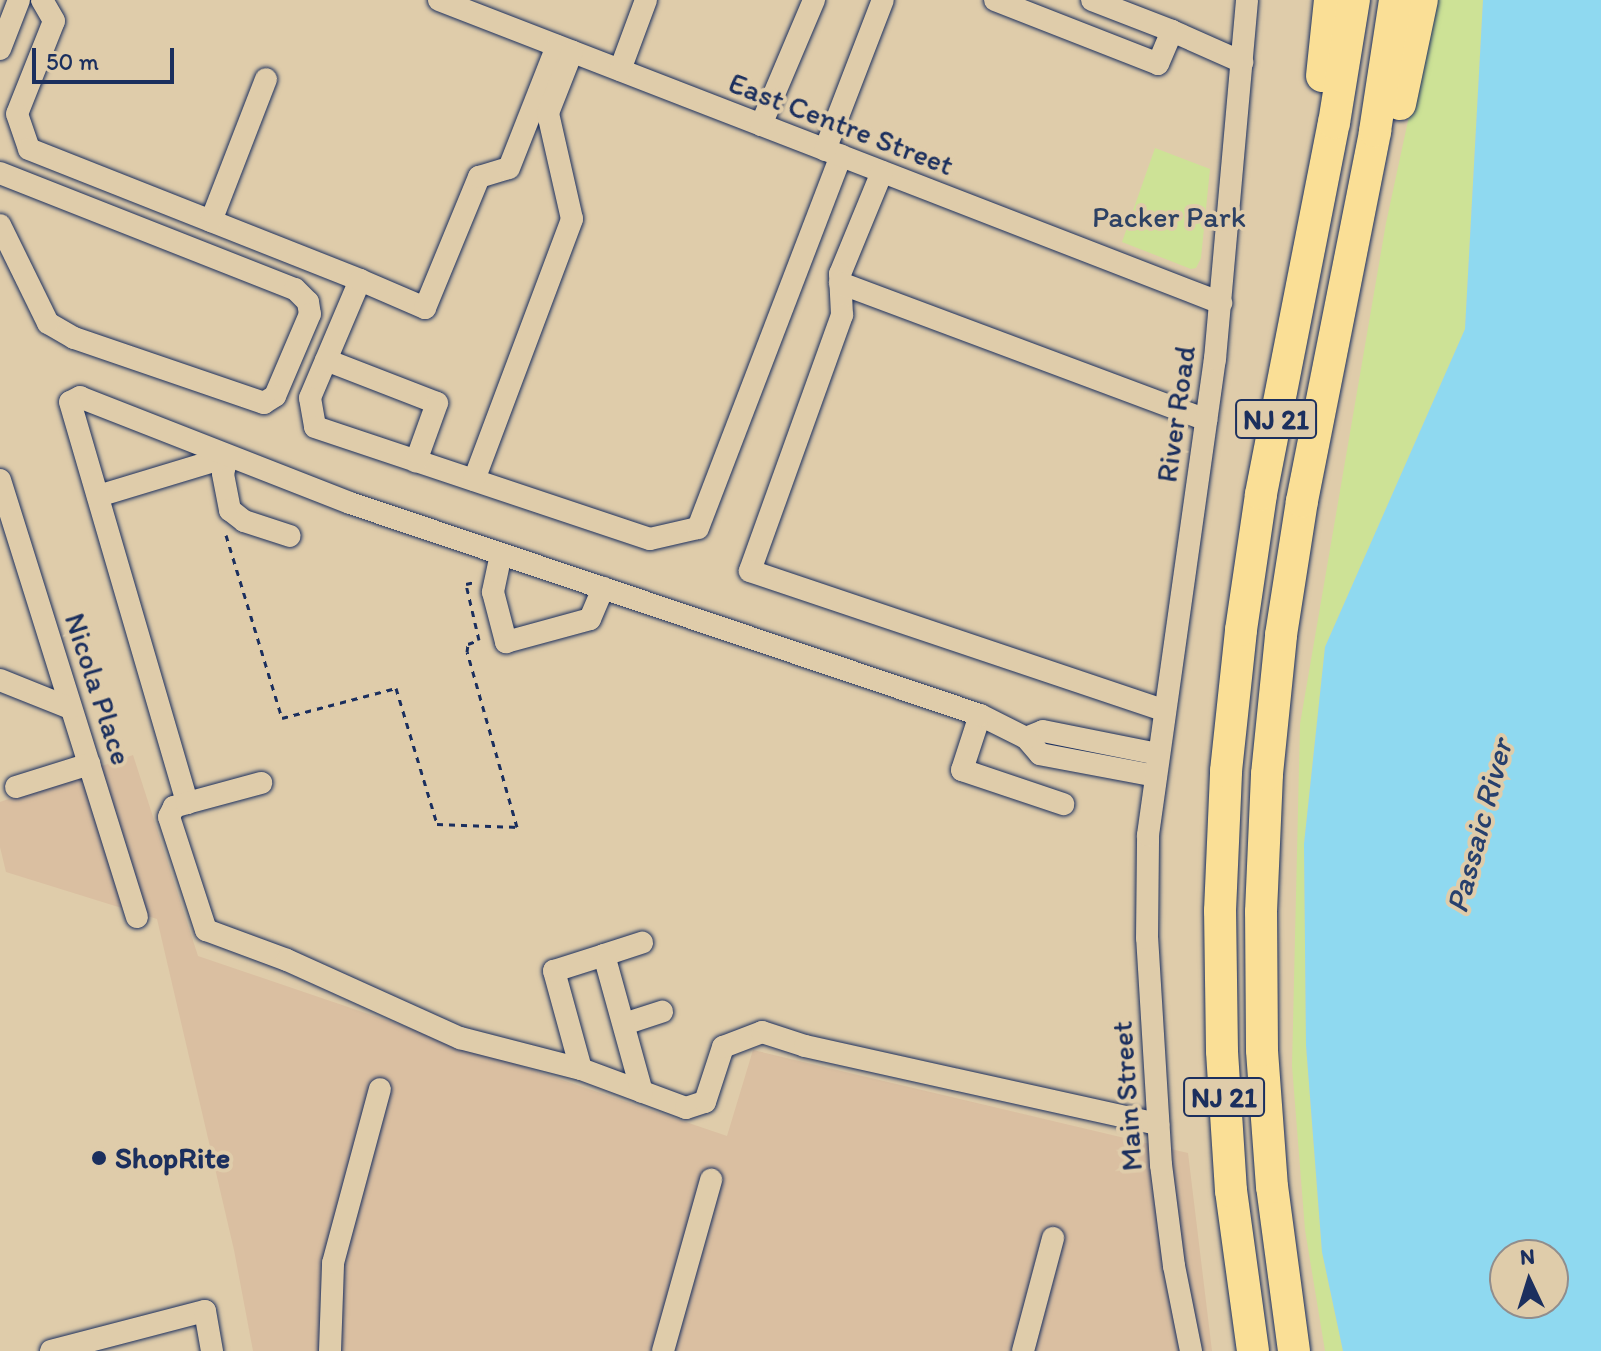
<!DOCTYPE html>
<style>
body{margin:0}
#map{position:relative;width:1601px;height:1351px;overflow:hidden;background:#dfccaa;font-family:Itim,sans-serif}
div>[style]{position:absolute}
.built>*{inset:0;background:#dabfa1}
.green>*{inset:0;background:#cde296}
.water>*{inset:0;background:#8fd9f0}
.path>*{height:3px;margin-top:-1.5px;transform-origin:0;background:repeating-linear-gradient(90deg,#1b2f5e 0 6px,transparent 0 12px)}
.roads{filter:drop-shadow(0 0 2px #1b2f5e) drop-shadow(0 0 2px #1b2f5e)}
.minor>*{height:22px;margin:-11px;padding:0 11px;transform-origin:11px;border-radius:11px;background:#dfccaa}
.highway>*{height:32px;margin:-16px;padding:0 16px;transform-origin:16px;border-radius:16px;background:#fadf96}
.dots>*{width:22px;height:22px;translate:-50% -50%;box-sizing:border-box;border:4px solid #dfccaa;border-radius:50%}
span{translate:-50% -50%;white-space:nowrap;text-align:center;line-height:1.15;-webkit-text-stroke:8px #dfccaa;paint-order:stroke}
.shield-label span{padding:2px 6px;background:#dfccaa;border:2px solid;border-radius:6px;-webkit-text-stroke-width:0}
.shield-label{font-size:28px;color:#1b2f5e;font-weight:700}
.street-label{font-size:30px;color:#1b2f5e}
.park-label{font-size:30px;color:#2d4164}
.poi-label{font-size:30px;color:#1b2f5e;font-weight:700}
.left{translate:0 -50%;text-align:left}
.water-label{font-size:32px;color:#27406d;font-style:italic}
.north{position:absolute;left:1489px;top:1239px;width:80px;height:80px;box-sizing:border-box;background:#dfccaa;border:2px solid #918d8c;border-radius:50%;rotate:356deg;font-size:22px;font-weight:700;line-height:32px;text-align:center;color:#1b2f5e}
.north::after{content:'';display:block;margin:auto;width:28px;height:36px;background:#1b2f5e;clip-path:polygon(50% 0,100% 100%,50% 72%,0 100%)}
.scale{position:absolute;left:32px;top:48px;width:142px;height:36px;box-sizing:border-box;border:4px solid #1b2f5e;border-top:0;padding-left:10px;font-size:24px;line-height:28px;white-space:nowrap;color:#1b2f5e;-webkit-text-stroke:6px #dfccaa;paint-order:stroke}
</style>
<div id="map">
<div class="built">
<i style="clip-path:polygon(133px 755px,198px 956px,727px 1136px,753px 1050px,1188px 1153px,1212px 1351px,253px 1351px,234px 1250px,157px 919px,6px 872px,0 847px,0 802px)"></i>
</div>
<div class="green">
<i style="clip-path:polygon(1434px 0,1483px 0,1465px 329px,1325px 647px,1304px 844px,1306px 1045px,1322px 1252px,1343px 1351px,1325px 1351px,1305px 1230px,1292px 1066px,1300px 724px,1386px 223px)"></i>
<i style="clip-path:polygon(1155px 148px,1210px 169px,1201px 258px,1196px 268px,1191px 269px,1122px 242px)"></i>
</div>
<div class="water">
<i style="clip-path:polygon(evenodd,1483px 0,1601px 0,1601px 1351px,1343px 1351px,1322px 1252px,1306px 1045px,1304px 844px,1325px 647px,1465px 329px,1483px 0,1553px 1255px,1553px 1303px,1505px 1303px,1505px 1255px,1553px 1255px)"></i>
</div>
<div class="path">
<i style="left:226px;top:535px;width:191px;rotate:73deg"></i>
<i style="left:282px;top:718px;width:118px;rotate:-14.7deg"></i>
<i style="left:396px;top:688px;width:142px;rotate:73.2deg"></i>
<i style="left:437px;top:824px;width:80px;rotate:2.1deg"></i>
<i style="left:517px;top:827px;width:182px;rotate:-105.9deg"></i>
<i style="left:467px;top:652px;width:8px;rotate:-83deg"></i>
<i style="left:468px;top:644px;width:12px;rotate:-20deg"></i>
<i style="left:479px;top:640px;width:57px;rotate:-103.1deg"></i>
<i style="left:466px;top:584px;width:9px;rotate:-13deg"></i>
</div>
<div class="roads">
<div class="minor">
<i style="left:42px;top:0;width:24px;rotate:60deg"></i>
<i style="left:54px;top:21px;width:100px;rotate:111.7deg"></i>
<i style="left:17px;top:114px;width:37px;rotate:71deg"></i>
<i style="left:29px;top:149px;width:356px;rotate:21.6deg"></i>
<i style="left:360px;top:280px;width:128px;rotate:113deg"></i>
<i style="left:310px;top:398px;width:29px;rotate:80deg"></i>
<i style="left:315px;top:427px;width:353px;rotate:18.5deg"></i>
<i style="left:650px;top:539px;width:49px;rotate:-12.9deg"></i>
<i style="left:698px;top:528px;width:399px;rotate:-69deg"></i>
<i style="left:439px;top:0;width:839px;rotate:21.18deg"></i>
<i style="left:995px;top:0;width:175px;rotate:21.4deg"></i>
<i style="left:1158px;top:64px;width:36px;rotate:-67deg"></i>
<i style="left:1172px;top:31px;width:77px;rotate:23.9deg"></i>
<i style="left:1092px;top:0;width:86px;rotate:21.2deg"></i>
<i style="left:0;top:49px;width:53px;rotate:-68.8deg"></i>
<i style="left:620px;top:70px;width:75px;rotate:-69.6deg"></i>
<i style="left:761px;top:125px;width:136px;rotate:-67deg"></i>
<i style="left:825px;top:150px;width:161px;rotate:-68.9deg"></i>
<i style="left:882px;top:172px;width:110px;rotate:112.4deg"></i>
<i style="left:840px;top:274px;width:41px;rotate:87.2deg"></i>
<i style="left:842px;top:315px;width:272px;rotate:109.8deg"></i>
<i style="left:750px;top:571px;width:436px;rotate:18.6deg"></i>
<i style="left:0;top:173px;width:317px;rotate:21.5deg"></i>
<i style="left:295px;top:289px;width:18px;rotate:45deg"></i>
<i style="left:308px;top:302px;width:12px;rotate:81deg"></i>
<i style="left:310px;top:314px;width:89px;rotate:113.1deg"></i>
<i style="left:275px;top:396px;width:13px;rotate:148deg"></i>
<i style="left:264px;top:403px;width:201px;rotate:-161.1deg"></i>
<i style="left:74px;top:338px;width:30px;rotate:-150deg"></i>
<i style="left:48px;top:323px;width:109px;rotate:-116.1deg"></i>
<i style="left:211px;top:221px;width:152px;rotate:-68.8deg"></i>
<i style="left:360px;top:280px;width:71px;rotate:23.3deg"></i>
<i style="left:425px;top:308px;width:142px;rotate:-67.6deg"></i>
<i style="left:479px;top:177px;width:31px;rotate:-17deg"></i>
<i style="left:509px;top:168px;width:131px;rotate:-68.5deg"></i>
<i style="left:840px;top:283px;width:391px;rotate:20.5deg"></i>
<i style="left:326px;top:360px;width:119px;rotate:21.2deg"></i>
<i style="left:437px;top:403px;width:62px;rotate:109.9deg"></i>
<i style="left:227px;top:457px;width:17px;rotate:103deg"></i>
<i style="left:223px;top:474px;width:37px;rotate:79deg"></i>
<i style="left:230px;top:510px;width:18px;rotate:38deg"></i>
<i style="left:244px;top:521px;width:48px;rotate:18.1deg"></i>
<i style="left:0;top:480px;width:458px;rotate:72.6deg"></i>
<i style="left:474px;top:480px;width:279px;rotate:-69.4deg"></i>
<i style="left:572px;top:219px;width:109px;rotate:-102.8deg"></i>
<i style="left:548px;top:113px;width:66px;rotate:-68.5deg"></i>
<i style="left:98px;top:496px;width:135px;rotate:-16.8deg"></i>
<i style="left:501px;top:554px;width:39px;rotate:102deg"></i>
<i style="left:493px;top:592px;width:52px;rotate:75.4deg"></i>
<i style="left:506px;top:642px;width:87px;rotate:-15.3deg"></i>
<i style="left:590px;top:619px;width:34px;rotate:-67deg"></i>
<i style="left:0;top:680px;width:75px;rotate:21.8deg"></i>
<i style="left:980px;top:715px;width:58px;rotate:108.1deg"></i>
<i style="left:962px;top:770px;width:107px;rotate:18.6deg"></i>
<i style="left:1026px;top:738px;width:18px;rotate:-22deg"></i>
<i style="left:1043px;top:731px;width:117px;rotate:11.3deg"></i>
<i style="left:1156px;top:776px;width:118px;rotate:-169.3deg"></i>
<i style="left:1040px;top:754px;width:21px;rotate:-131deg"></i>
<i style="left:1026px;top:738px;width:51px;rotate:-153.4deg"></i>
<i style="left:980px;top:715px;width:665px;rotate:-161.4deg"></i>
<i style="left:350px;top:503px;width:290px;rotate:-158.6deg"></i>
<i style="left:80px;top:397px;width:11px;rotate:153deg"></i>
<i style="left:70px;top:402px;width:418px;rotate:73.7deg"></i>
<i style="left:187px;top:803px;width:14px;rotate:163deg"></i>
<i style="left:174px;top:807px;width:11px;rotate:117deg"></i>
<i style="left:169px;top:817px;width:119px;rotate:71.9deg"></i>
<i style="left:206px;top:930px;width:86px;rotate:20.3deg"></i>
<i style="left:287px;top:960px;width:190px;rotate:24.3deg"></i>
<i style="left:460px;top:1038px;width:125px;rotate:14.4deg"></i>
<i style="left:581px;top:1069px;width:112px;rotate:20.4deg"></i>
<i style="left:686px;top:1108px;width:20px;rotate:-18deg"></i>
<i style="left:705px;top:1102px;width:58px;rotate:-71.9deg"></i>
<i style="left:723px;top:1047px;width:42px;rotate:-21deg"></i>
<i style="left:762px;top:1032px;width:45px;rotate:18deg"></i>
<i style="left:805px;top:1046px;width:362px;rotate:12.5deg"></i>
<i style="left:16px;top:787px;width:77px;rotate:-17.3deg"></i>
<i style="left:187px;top:803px;width:77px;rotate:-15.1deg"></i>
<i style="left:604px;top:955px;width:40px;rotate:-18deg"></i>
<i style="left:624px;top:1024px;width:40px;rotate:-18deg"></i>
<i style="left:581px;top:1069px;width:102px;rotate:-105.4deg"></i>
<i style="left:554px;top:971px;width:52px;rotate:-17.7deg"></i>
<i style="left:604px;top:955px;width:142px;rotate:74.5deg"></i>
<i style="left:51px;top:1351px;width:159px;rotate:-14.6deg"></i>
<i style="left:205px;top:1311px;width:41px;rotate:80.1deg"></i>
<i style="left:330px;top:1351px;width:88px;rotate:-88deg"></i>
<i style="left:333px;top:1263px;width:180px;rotate:-74.9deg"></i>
<i style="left:663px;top:1351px;width:178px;rotate:-74.3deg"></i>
<i style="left:1023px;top:1351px;width:117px;rotate:-75.1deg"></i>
<i style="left:1191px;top:1351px;width:87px;rotate:-101.3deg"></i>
<i style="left:1174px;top:1266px;width:102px;rotate:-97.3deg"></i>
<i style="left:1161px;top:1165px;width:227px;rotate:-93.5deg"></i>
<i style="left:1147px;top:938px;width:103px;rotate:-89.4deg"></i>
<i style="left:1148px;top:835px;width:481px;rotate:-82deg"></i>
<i style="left:1215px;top:359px;width:360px;rotate:-84.9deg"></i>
</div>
<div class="highway">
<i style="left:1322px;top:76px;width:76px;rotate:-84deg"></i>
<i style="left:1400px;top:104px;width:106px;rotate:-78.1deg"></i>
<i style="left:1253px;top:1351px;width:162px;rotate:-97.8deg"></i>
<i style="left:1231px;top:1191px;width:140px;rotate:-93.7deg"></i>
<i style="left:1222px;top:1051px;width:140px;rotate:-90.8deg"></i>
<i style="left:1220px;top:911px;width:140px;rotate:-87.5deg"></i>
<i style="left:1226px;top:771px;width:142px;rotate:-83.9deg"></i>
<i style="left:1241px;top:630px;width:137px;rotate:-81.6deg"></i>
<i style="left:1261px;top:494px;width:378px;rotate:-78.9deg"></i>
<i style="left:1334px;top:123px;width:125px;rotate:-80.8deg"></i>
<i style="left:1294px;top:1351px;width:165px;rotate:-97.6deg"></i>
<i style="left:1272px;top:1187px;width:137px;rotate:-94.2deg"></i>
<i style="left:1262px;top:1050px;width:138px;rotate:-90.4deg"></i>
<i style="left:1261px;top:912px;width:138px;rotate:-87.5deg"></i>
<i style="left:1267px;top:774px;width:140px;rotate:-84.2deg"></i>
<i style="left:1281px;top:635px;width:136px;rotate:-81.1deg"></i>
<i style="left:1302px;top:501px;width:377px;rotate:-78.8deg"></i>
<i style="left:1375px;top:131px;width:133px;rotate:-81.3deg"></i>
</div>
</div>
<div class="dots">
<i style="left:99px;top:1158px;background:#1b2f5e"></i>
</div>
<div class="shield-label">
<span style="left:1276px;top:419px">NJ 21</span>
<span style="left:1224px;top:1097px">NJ 21</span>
</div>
<div class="street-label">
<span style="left:841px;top:124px;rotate:21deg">East Centre Street</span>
<span style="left:1176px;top:414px;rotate:-82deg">River Road</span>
<span style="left:98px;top:689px;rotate:72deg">Nicola Place</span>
<span style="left:1127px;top:1096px;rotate:-94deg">Main Street</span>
</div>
<div class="park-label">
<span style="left:1169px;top:217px">Packer Park</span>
</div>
<div class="poi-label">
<span class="left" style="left:115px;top:1158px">ShopRite</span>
</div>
<div class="water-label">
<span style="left:1479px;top:826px;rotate:-75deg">Passaic River</span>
</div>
<div class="north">N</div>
<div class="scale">50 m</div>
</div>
